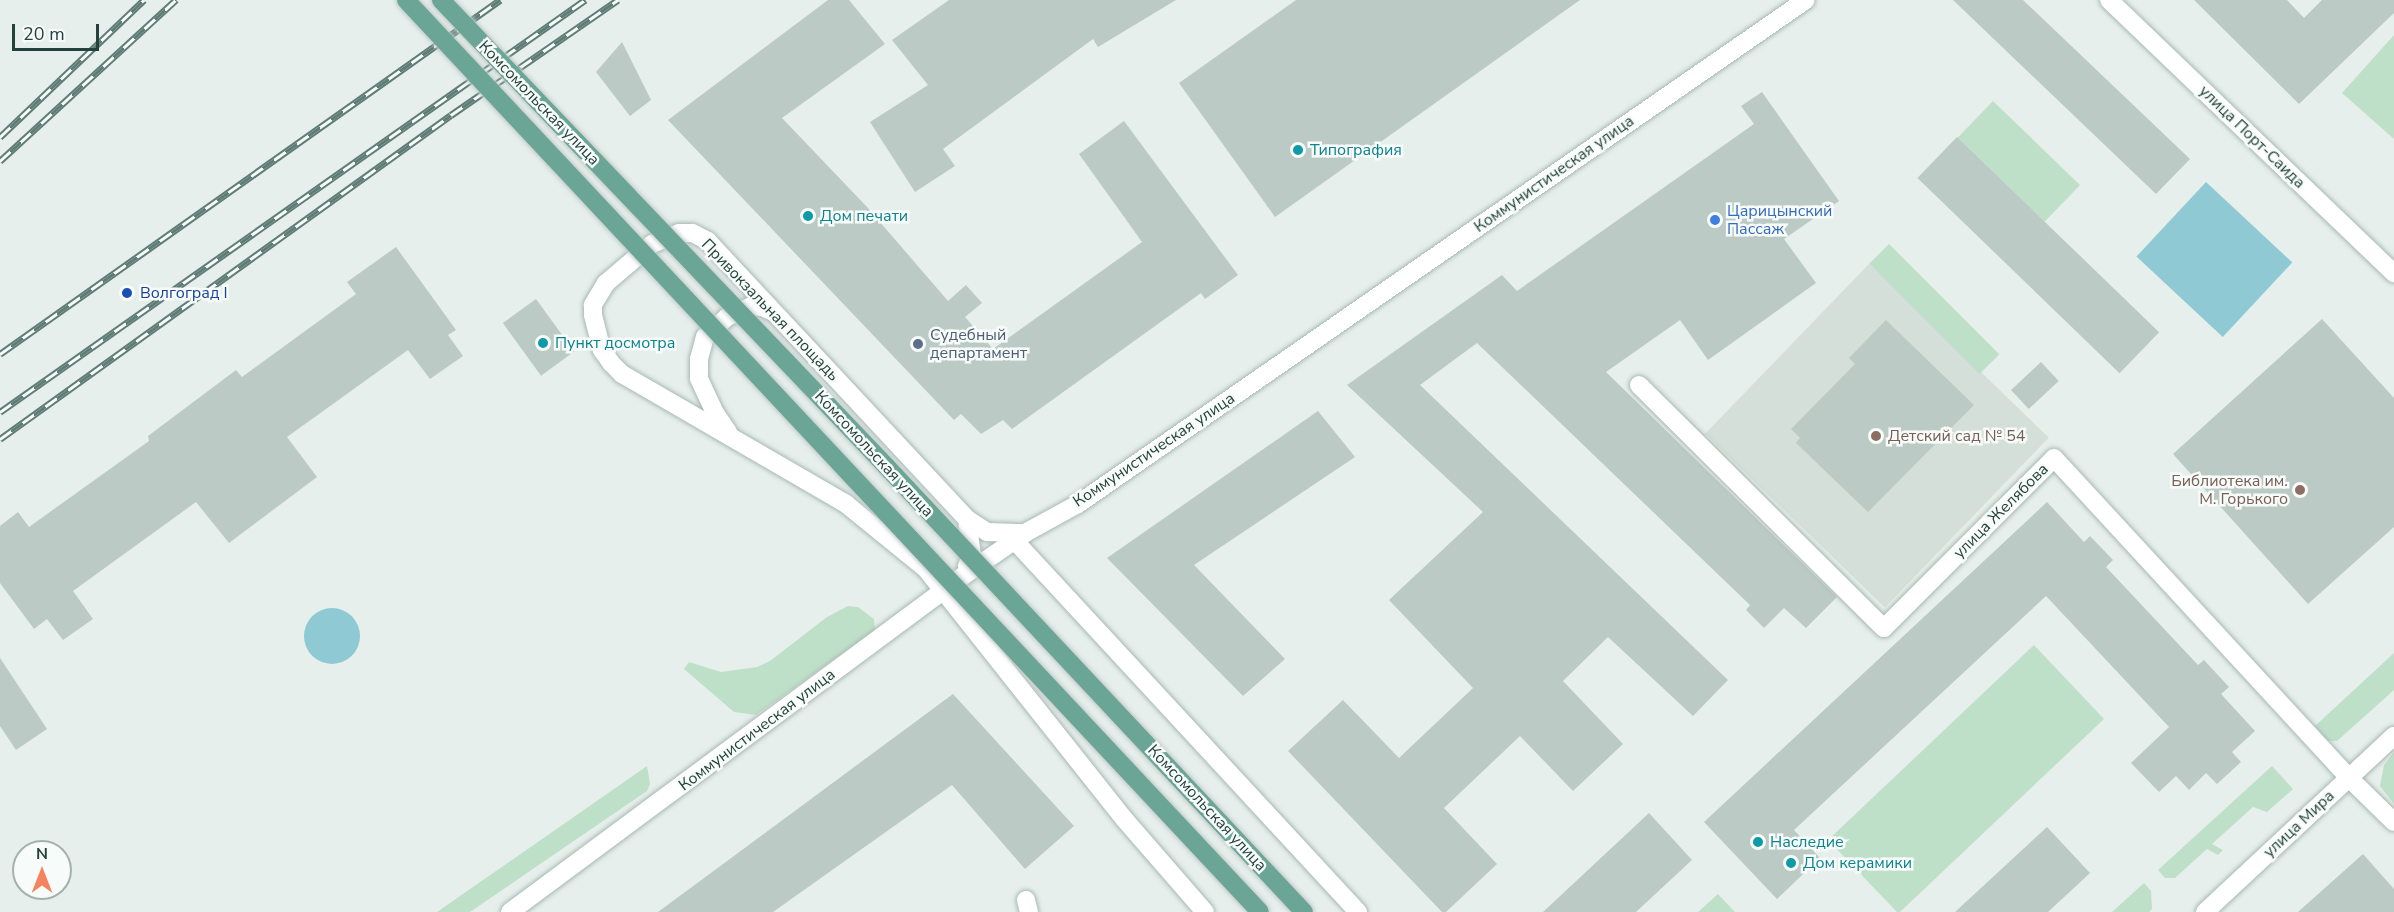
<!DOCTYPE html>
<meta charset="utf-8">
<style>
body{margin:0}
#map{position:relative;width:2394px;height:912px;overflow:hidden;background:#e6efeb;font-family:"Nunito Sans",sans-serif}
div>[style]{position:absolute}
.built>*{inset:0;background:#d4dfda;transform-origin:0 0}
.green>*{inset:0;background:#bfe0c8;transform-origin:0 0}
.water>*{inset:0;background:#8ec9d4;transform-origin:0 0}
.round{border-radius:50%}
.building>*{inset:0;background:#bbcac4;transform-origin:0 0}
.roads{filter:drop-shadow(0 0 2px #a8b8b2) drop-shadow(0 0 2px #a8b8b2)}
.minor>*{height:18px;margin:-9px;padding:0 9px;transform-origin:9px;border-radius:9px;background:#fff}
.tertiary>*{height:18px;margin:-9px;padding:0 9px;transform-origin:9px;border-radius:9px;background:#fff}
.secondary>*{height:18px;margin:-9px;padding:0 9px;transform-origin:9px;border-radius:9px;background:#fff}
.rail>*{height:7px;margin-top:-3.5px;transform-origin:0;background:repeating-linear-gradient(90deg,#f7fbf9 0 14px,#5f7d75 0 28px);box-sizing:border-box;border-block:2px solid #5f7d75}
.bridges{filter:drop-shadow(0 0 2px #c2cac8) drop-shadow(0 0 2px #c2cac8)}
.primary-bridge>*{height:18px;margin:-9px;padding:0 9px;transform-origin:9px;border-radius:9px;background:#6aa596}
.dots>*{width:16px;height:16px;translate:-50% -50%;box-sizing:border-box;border:3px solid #f7fbf9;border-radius:50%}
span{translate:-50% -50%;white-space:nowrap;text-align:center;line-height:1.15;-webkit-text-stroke:5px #f7fbf9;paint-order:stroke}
.street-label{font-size:16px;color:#24423a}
.culture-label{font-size:16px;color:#0d838f}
.left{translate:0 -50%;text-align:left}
.shop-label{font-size:16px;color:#366cbe}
.transit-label{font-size:16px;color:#164399}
.service-label{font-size:16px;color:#4e5e75}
.education-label{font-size:16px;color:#785e54}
.right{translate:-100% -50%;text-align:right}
.north{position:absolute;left:12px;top:840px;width:60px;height:60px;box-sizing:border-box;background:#f7fbf9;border:2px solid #a3b1ad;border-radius:50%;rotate:0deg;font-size:16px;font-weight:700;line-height:24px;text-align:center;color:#24423a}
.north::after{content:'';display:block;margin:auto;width:21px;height:27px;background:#f4845f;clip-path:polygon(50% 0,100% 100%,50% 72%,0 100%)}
.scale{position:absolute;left:12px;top:24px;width:87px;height:27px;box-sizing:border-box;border:3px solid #24423a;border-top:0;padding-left:8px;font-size:18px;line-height:21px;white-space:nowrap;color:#24423a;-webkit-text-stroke:4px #f7fbf9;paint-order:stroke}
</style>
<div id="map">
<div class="built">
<i style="left:1869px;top:264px;width:250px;height:236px;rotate:44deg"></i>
</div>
<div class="green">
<i style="clip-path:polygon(2394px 35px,2394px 139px,2342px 93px)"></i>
<i style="left:1993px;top:101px;width:121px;height:51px;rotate:44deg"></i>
<i style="left:1889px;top:244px;width:156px;height:28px;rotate:45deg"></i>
<i style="clip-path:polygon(848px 606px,858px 607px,874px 619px,875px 630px,756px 715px,734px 712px,684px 669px,689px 662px,721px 672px,757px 667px,770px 661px,827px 617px)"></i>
<i style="clip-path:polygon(2034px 645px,2104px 719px,1900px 912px,1897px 912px,1828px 840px)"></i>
<i style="clip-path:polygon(2394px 653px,2394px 690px,2337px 741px,2328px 741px,2315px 726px)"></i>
<i style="clip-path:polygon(2394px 752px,2394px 804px,2380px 786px,2384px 765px)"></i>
<i style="clip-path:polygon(647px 766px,650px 784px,647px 791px,470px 912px,437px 912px)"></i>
<i style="clip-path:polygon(2272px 766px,2293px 789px,2267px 812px,2253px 807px,2212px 844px,2223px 850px,2218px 855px,2207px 849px,2175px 878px,2165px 878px,2158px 870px)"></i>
<i style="clip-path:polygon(2144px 883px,2151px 891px,2152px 909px,2149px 912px,2112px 912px)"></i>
<i style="clip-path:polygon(1718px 894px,1735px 912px,1698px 912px)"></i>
</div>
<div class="water">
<i style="left:2206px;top:182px;width:118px;height:102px;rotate:43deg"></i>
<i class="round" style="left:304px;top:608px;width:56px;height:56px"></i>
</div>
<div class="building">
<i style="clip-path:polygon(828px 0,849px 0,885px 44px,782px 118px,867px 207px,948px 301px,966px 285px,982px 303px,965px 317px,993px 349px,1142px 242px,1079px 154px,1124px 121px,1238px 275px,1205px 299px,1201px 293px,1012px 429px,1003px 420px,981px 434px,961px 414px,954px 420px,668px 120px)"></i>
<i style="clip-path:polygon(949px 0,1176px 0,1098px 47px,1093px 39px,943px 149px,955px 166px,915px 192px,870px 122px,928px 85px,892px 40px)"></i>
<i style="clip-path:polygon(1296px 0,1580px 0,1275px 217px,1179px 83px)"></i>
<i style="clip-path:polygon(1953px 0,2023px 0,2190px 159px,2156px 194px)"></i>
<i style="clip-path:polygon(2194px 0,2287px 0,2304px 18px,2322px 0,2394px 0,2394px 13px,2299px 104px)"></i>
<i style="clip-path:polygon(622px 42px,651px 100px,630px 116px,596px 72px)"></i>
<i style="clip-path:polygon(1762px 92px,1839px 201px,1784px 239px,1816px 283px,1708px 360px,1680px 320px,1606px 372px,1837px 597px,1806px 628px,1784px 608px,1764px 628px,1746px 610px,1750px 605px,1477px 343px,1420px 385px,1728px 680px,1693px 716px,1608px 637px,1563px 681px,1623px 744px,1573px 791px,1520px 736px,1444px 808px,1497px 864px,1446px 912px,1442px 912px,1288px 751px,1343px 700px,1399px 758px,1473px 688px,1389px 600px,1483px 512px,1347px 385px,1502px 275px,1517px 291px,1754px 124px,1741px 106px)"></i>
<i style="left:1957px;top:137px;width:281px;height:57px;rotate:44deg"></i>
<i style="clip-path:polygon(396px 247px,456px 330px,448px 335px,463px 356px,430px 379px,408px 350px,287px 437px,317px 477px,229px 543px,196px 502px,73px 591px,93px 619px,63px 640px,47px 619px,34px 629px,0 583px,0 526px,18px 512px,29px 527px,149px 441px,148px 436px,236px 370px,242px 377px,356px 294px,347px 282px)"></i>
<i style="left:536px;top:299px;width:65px;height:41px;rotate:54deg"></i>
<i style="clip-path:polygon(2322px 319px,2394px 398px,2394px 527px,2308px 604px,2173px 454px)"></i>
<i style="clip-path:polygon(1886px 320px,1974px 405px,1868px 512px,1796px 443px,1800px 438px,1791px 429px,1855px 364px,1849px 358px)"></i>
<i style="left:2041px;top:362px;width:26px;height:41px;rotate:47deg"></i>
<i style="clip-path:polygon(1318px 411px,1355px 457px,1194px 565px,1285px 659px,1243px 696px,1107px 558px)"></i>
<i style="clip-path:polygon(2047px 502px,2084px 542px,2090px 536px,2113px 560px,2106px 567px,2198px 665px,2204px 660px,2229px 687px,2221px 694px,2255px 731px,2232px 752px,2241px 762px,2217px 784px,2206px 773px,2189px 790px,2176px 776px,2159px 792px,2131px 763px,2169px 727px,2046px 596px,1794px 830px,1820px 858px,1777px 899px,1704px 822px)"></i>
<i style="clip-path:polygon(0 658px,47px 729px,16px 750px,0 726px)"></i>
<i style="clip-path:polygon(953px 694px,1074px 826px,1025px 869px,952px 785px,773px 912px,658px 912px)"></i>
<i style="clip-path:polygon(1649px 813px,1692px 860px,1636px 912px,1543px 912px)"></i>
<i style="clip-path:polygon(2047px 827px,2090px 873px,2048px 912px,1955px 912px)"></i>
<i style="clip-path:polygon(2363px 854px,2394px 889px,2394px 912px,2298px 912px)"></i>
</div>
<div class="roads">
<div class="minor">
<i style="left:1639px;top:385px;width:345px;rotate:44.8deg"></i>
<i style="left:1884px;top:628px;width:240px;rotate:-45deg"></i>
<i style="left:2054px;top:458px;width:434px;rotate:47.3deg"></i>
<i style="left:2348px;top:777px;width:64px;rotate:44.4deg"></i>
<i style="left:728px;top:432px;width:23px;rotate:-124deg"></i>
<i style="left:715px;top:413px;width:38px;rotate:-115deg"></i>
<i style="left:699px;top:378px;width:19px;rotate:-90deg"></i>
<i style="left:699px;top:359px;width:23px;rotate:-75deg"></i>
<i style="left:705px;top:337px;width:30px;rotate:-42deg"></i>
<i style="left:727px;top:317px;width:27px;rotate:-24deg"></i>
<i style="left:752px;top:306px;width:10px;rotate:6deg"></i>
<i style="left:762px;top:307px;width:12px;rotate:24deg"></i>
<i style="left:967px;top:519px;width:24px;rotate:33deg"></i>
<i style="left:987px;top:532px;width:38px;rotate:2deg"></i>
<i style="left:1014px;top:540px;width:507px;rotate:47.24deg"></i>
<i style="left:967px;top:566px;width:12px;rotate:-66deg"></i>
<i style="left:972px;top:555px;width:36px;rotate:-98deg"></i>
<i style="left:967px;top:519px;width:380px;rotate:-133deg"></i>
<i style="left:708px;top:241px;width:18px;rotate:-153deg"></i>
<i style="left:692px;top:233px;width:13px;rotate:180deg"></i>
<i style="left:679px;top:233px;width:29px;rotate:158deg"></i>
<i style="left:652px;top:244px;width:60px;rotate:139.7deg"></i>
<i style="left:606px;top:283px;width:26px;rotate:121deg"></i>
<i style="left:593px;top:305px;width:10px;rotate:90deg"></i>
<i style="left:593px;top:315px;width:36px;rotate:76deg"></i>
<i style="left:602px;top:350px;width:16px;rotate:55deg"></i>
<i style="left:611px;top:363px;width:16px;rotate:45deg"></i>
<i style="left:622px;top:374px;width:259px;rotate:30.1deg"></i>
<i style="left:846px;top:504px;width:103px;rotate:39.1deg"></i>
<i style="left:926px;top:569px;width:320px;rotate:51.6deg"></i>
<i style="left:1125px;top:820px;width:122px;rotate:49deg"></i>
<i style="left:1026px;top:900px;width:12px;rotate:76deg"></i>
</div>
<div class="tertiary">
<i style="left:2109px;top:0;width:395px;rotate:43.8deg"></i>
<i style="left:2205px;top:912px;width:258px;rotate:-43deg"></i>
</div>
<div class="secondary">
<i style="left:510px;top:912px;width:564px;rotate:-36.57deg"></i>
<i style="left:963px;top:576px;width:75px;rotate:-34.7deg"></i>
<i style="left:1025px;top:533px;width:60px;rotate:-28.7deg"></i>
<i style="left:1078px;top:504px;width:885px;rotate:-34.7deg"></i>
</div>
</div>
<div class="rail">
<i style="left:0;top:137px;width:199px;rotate:-43.6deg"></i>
<i style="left:0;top:161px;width:239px;rotate:-42.5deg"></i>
<i style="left:0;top:354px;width:613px;rotate:-35.3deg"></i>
<i style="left:0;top:412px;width:716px;rotate:-35.16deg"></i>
<i style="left:0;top:439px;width:555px;rotate:-35.69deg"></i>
<i style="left:451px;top:115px;width:203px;rotate:-34.6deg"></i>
</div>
<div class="bridges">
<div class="primary-bridge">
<i style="left:406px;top:0;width:1249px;rotate:46.88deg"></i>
<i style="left:441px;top:0;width:644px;rotate:46.32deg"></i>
<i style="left:886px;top:466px;width:611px;rotate:46.86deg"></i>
</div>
</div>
<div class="dots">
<i style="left:1298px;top:150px;background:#0f9aa8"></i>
<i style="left:808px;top:216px;background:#0f9aa8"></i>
<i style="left:1715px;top:220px;background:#3f7fe0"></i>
<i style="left:127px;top:293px;background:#1a4fb4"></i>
<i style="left:543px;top:343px;background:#0f9aa8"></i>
<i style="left:918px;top:344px;background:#5c6f8a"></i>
<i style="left:1876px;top:436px;background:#8d6e63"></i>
<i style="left:2300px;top:490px;background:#8d6e63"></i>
<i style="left:1758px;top:842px;background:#0f9aa8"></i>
<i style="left:1791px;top:863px;background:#0f9aa8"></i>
</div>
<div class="street-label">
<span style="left:539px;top:103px;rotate:46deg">Комсомольская улица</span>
<span style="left:2252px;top:137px;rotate:44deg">улица Порт-Саида</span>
<span style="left:1554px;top:174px;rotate:-35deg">Коммунистическая улица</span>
<span style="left:770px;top:310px;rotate:46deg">Привокзальная площадь</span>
<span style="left:1154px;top:450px;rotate:-34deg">Коммунистическая улица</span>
<span style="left:874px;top:454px;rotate:47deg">Комсомольская улица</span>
<span style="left:2001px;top:511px;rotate:-45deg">улица Желябова</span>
<span style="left:757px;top:730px;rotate:-37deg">Коммунистическая улица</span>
<span style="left:1207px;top:808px;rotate:47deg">Комсомольская улица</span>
<span style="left:2299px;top:824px;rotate:-43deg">улица Мира</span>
</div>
<div class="culture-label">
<span class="left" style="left:1310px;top:150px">Типография</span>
<span class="left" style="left:820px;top:216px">Дом печати</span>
<span class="left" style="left:555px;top:343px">Пункт досмотра</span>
<span class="left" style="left:1770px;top:842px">Наследие</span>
<span class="left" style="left:1803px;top:863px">Дом керамики</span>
</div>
<div class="shop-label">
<span class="left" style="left:1727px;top:220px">Царицынский<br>Пассаж</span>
</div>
<div class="transit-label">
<span class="left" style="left:140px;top:293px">Волгоград I</span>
</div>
<div class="service-label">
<span class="left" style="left:930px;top:344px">Судебный<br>департамент</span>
</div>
<div class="education-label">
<span class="left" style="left:1888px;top:436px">Детский сад № 54</span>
<span class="right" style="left:2288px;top:490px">Библиотека им.<br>М. Горького</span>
</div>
<div class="north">N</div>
<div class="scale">20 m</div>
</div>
